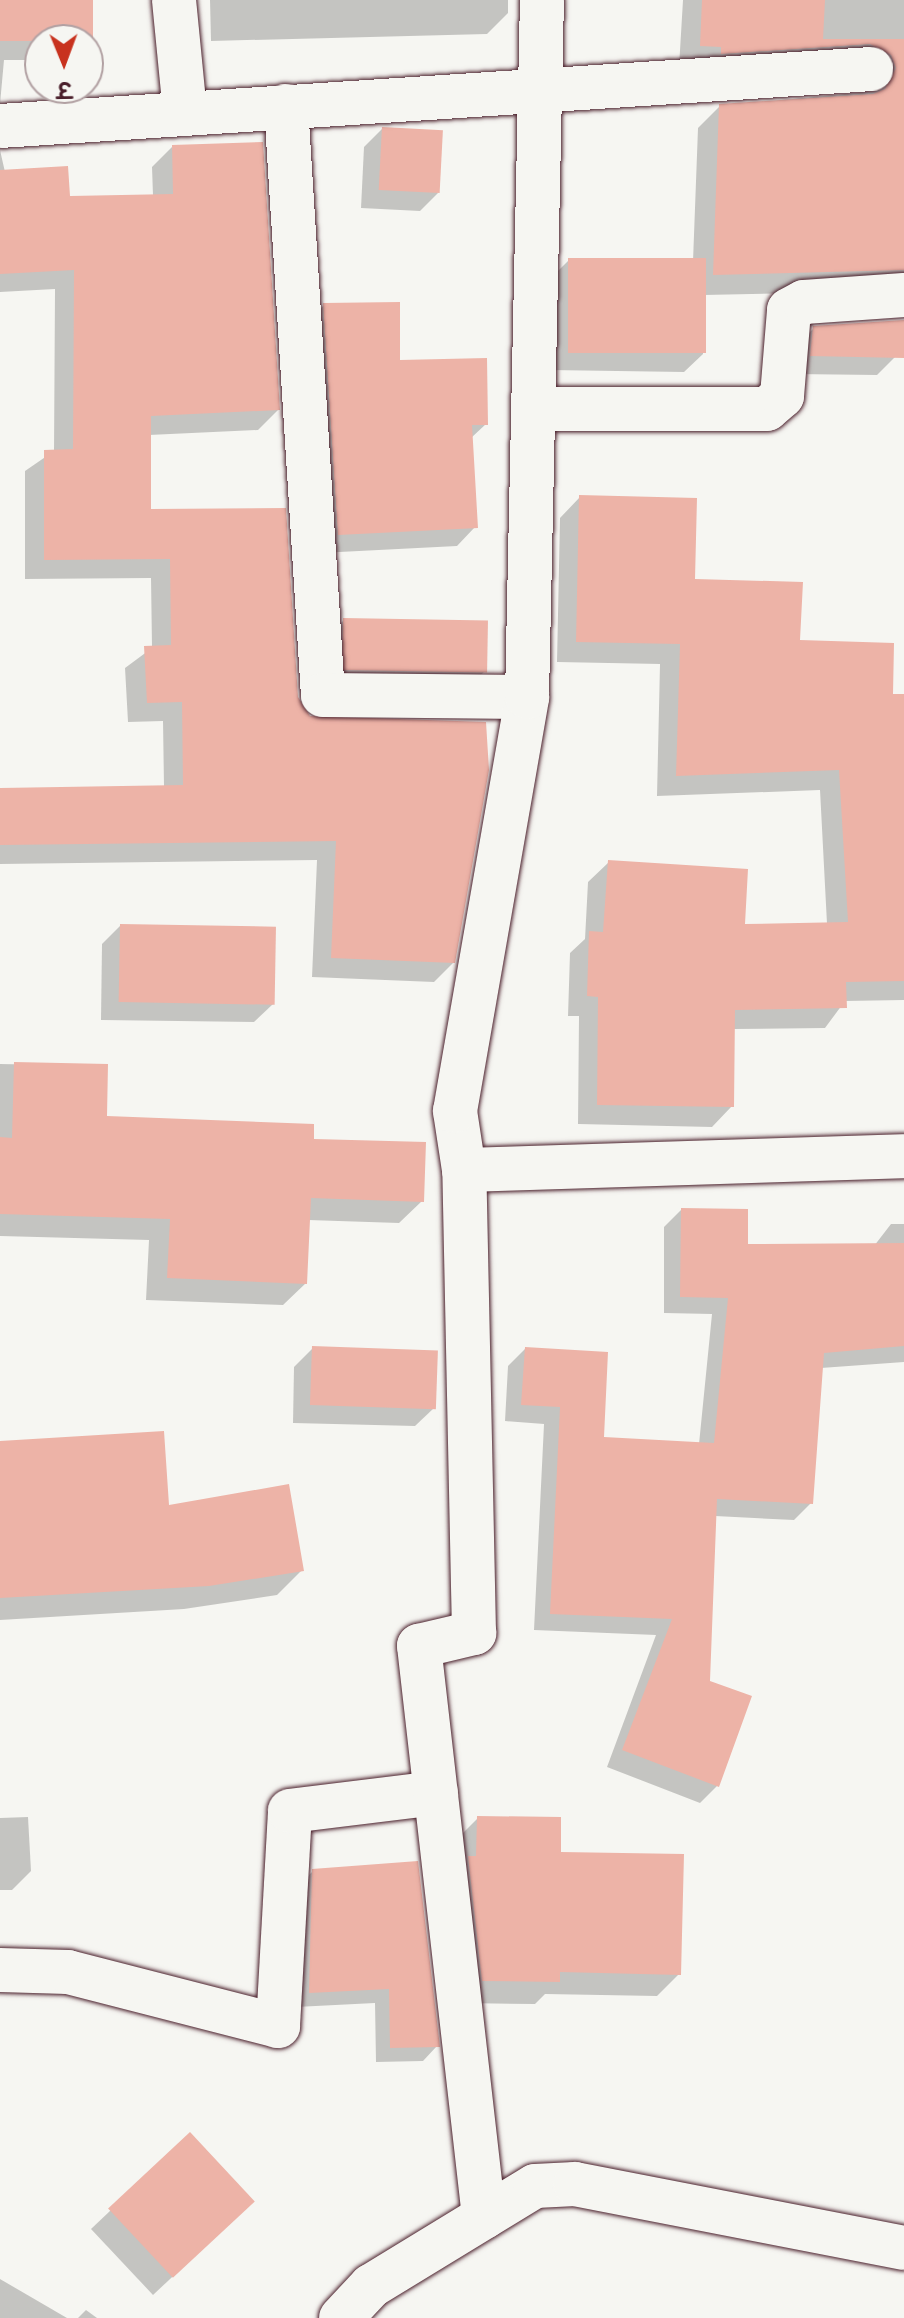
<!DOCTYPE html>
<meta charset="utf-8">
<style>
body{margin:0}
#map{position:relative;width:904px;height:2318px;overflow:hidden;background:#f6f6f2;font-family:"Gochi Hand","Playpen Sans Deva",sans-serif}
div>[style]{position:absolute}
.shadow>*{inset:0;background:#0003}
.building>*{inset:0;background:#edb3a7;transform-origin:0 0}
.roads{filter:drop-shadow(0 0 2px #4a1f2b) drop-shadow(0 0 2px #4a1f2b)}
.minor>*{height:44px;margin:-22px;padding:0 22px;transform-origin:22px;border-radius:22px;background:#f6f6f2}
span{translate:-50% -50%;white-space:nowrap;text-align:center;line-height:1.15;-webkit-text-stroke:8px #f6f6f2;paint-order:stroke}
.north{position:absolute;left:24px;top:24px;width:80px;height:80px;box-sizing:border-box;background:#f6f6f2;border:2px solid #b1a0a2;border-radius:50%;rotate:179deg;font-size:22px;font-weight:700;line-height:32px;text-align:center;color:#4a1f2b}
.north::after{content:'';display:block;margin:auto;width:28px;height:36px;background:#c8321e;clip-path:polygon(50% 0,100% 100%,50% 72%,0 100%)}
</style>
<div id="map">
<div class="shadow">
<i style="clip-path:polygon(0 0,91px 0,91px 40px,40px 40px,40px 60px,4px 60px,0 104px)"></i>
<i style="clip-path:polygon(210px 0,508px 0,508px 13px,487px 34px,211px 41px)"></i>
<i style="clip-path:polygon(683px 0,904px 0,904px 291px,704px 295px,703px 354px,684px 372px,549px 370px,550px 279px,569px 260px,693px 261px,698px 128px,720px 106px,875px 91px,870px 76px,679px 67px)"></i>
<i style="clip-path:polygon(382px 129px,438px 193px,420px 211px,361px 208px,364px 147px)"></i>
<i style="clip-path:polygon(172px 147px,278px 410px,258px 430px,149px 435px,149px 511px,296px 697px,454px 962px,434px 982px,312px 977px,317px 860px,0 864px,0 790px,164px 787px,163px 721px,128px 722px,125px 668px,152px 648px,151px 578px,25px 579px,25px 471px,54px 451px,55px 289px,0 292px,0 150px,5px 172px,68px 198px,153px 196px,152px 167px)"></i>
<i style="clip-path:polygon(324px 305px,486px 424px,471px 438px,475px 527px,457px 546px,320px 553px,306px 324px)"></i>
<i style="clip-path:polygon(814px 328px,895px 357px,877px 375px,793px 374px,795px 347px)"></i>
<i style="clip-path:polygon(580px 497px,693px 581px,891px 696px,904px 696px,904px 1000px,845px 1001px,825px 1028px,733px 1029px,732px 1106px,712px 1127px,578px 1124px,579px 1016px,568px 1016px,570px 953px,585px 939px,588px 882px,609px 862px,742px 926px,827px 924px,820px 790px,657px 796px,660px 664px,557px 662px,560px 518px)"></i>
<i style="clip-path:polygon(344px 620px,485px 671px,466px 689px,329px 688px,325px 639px)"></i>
<i style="clip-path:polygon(120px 926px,273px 1004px,254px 1022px,101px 1020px,102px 944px)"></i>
<i style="clip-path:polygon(0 1064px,106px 1066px,105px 1118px,312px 1140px,422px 1201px,399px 1223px,308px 1220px,306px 1283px,283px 1305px,146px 1300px,149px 1240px,0 1236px)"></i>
<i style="clip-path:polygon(681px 1210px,746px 1246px,874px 1246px,891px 1224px,904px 1224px,904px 1362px,821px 1368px,811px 1503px,794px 1520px,715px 1516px,708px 1682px,717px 1786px,700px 1803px,607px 1767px,656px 1635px,534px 1630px,544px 1424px,505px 1421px,508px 1366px,525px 1349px,601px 1439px,699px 1444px,712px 1314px,664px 1313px,664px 1227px)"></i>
<i style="clip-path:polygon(313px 1348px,434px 1408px,415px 1426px,293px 1423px,294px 1367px)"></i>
<i style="clip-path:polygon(0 1443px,167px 1507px,302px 1570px,277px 1595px,184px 1609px,0 1620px)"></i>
<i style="clip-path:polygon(28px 1817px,31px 1871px,12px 1890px,0 1890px,0 1818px)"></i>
<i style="clip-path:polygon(478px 1818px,559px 1854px,679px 1974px,657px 1996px,545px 1994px,535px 2004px,461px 2003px,455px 1841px)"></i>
<i style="clip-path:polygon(313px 1871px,437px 2046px,423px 2061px,376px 2062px,375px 2003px,296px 2007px,298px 1886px)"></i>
<i style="clip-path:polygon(190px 2135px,234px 2219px,153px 2295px,91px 2229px)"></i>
<i style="clip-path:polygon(0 2279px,67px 2318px,0 2318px)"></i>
<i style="clip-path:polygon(86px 2310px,97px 2318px,78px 2318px)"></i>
</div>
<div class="building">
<i style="left:0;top:0;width:93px;height:41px"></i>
<i style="clip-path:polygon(702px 0,825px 0,823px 39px,904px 39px,904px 270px,713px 275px,719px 104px,873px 94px,885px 89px,896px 68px,891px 55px,870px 44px,721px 54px,721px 47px,700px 46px)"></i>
<i style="left:382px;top:127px;width:61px;height:63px;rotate:3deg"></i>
<i style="clip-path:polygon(263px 142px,280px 410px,151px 416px,151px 509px,286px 508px,298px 697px,310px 716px,486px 722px,489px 770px,455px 963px,331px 958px,336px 841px,0 845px,0 788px,183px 785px,182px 702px,147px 703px,144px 646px,171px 645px,170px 559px,44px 560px,44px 450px,73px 449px,74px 270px,0 274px,0 170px,68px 166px,70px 196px,173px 194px,172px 145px)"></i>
<i style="left:568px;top:258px;width:138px;height:95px"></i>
<i style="clip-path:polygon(400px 302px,400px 360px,487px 358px,488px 425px,472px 425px,478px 528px,338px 535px,323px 303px)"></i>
<i style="clip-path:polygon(904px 320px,904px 358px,810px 356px,813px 326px)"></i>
<i style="clip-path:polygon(579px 495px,697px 498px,695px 579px,803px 582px,800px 640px,894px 643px,893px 694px,904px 694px,904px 981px,846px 982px,847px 1008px,735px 1010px,734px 1107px,597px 1105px,598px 997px,587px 996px,589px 931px,603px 932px,608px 860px,748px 869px,745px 924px,848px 922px,839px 770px,676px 776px,680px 644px,576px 642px)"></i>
<i style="left:343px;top:618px;width:145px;height:52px;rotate:1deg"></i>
<i style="left:120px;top:924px;width:156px;height:78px;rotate:1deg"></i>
<i style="clip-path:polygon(14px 1062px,108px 1064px,107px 1116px,314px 1124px,314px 1139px,426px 1142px,424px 1202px,311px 1198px,307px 1284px,167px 1278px,170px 1219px,0 1214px,0 1137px,12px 1138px)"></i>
<i style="clip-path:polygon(681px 1208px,748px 1209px,748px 1244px,904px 1243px,904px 1346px,824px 1353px,813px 1504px,717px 1499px,710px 1681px,752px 1696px,719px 1787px,622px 1750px,672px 1619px,550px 1614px,560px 1407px,521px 1405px,525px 1347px,608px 1352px,604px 1437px,714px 1443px,728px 1298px,680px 1297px)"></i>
<i style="left:312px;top:1346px;width:126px;height:59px;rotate:2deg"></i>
<i style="clip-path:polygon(164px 1431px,169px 1505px,289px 1484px,304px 1571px,209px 1586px,0 1598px,0 1441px)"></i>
<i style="clip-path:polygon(477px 1816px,561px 1817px,561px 1852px,684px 1854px,681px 1975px,560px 1972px,560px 1982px,482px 1981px,468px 1856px,476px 1856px)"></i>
<i style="clip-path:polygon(418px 1861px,440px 2047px,390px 2048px,389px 1989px,309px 1993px,312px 1869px)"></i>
<i style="left:190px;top:2132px;width:95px;height:112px;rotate:47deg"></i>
</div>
<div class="roads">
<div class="minor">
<i style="left:174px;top:0;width:114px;rotate:84.4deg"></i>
<i style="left:286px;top:106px;width:590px;rotate:86.41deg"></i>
<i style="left:323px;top:695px;width:204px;rotate:0.6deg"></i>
<i style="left:0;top:126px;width:873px;rotate:-3.74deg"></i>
<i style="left:537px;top:409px;width:230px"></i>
<i style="left:767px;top:409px;width:20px;rotate:-41deg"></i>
<i style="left:782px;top:396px;width:86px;rotate:-85.3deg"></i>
<i style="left:789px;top:310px;width:17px;rotate:-28deg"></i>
<i style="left:804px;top:302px;width:100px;rotate:-4deg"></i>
<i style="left:464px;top:1170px;width:440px;rotate:-1.8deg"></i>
<i style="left:0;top:1970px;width:68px;rotate:1.7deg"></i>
<i style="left:68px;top:1972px;width:217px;rotate:14.4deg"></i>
<i style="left:278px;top:2026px;width:215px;rotate:-86.8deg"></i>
<i style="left:290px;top:1811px;width:147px;rotate:-7deg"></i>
<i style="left:484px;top:2217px;width:575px;rotate:-96.49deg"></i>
<i style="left:419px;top:1646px;width:57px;rotate:-13.3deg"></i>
<i style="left:474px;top:1633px;width:463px;rotate:-91.2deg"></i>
<i style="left:464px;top:1170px;width:60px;rotate:-98.7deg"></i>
<i style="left:455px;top:1111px;width:420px;rotate:-80.1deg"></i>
<i style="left:527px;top:697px;width:697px;rotate:-88.77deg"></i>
<i style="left:341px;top:2318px;width:44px;rotate:-46.8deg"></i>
<i style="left:371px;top:2286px;width:192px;rotate:-31.4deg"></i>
<i style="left:535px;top:2186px;width:40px;rotate:-2.9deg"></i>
<i style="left:575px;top:2184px;width:335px;rotate:11deg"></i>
</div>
</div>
<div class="north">उ</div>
</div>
